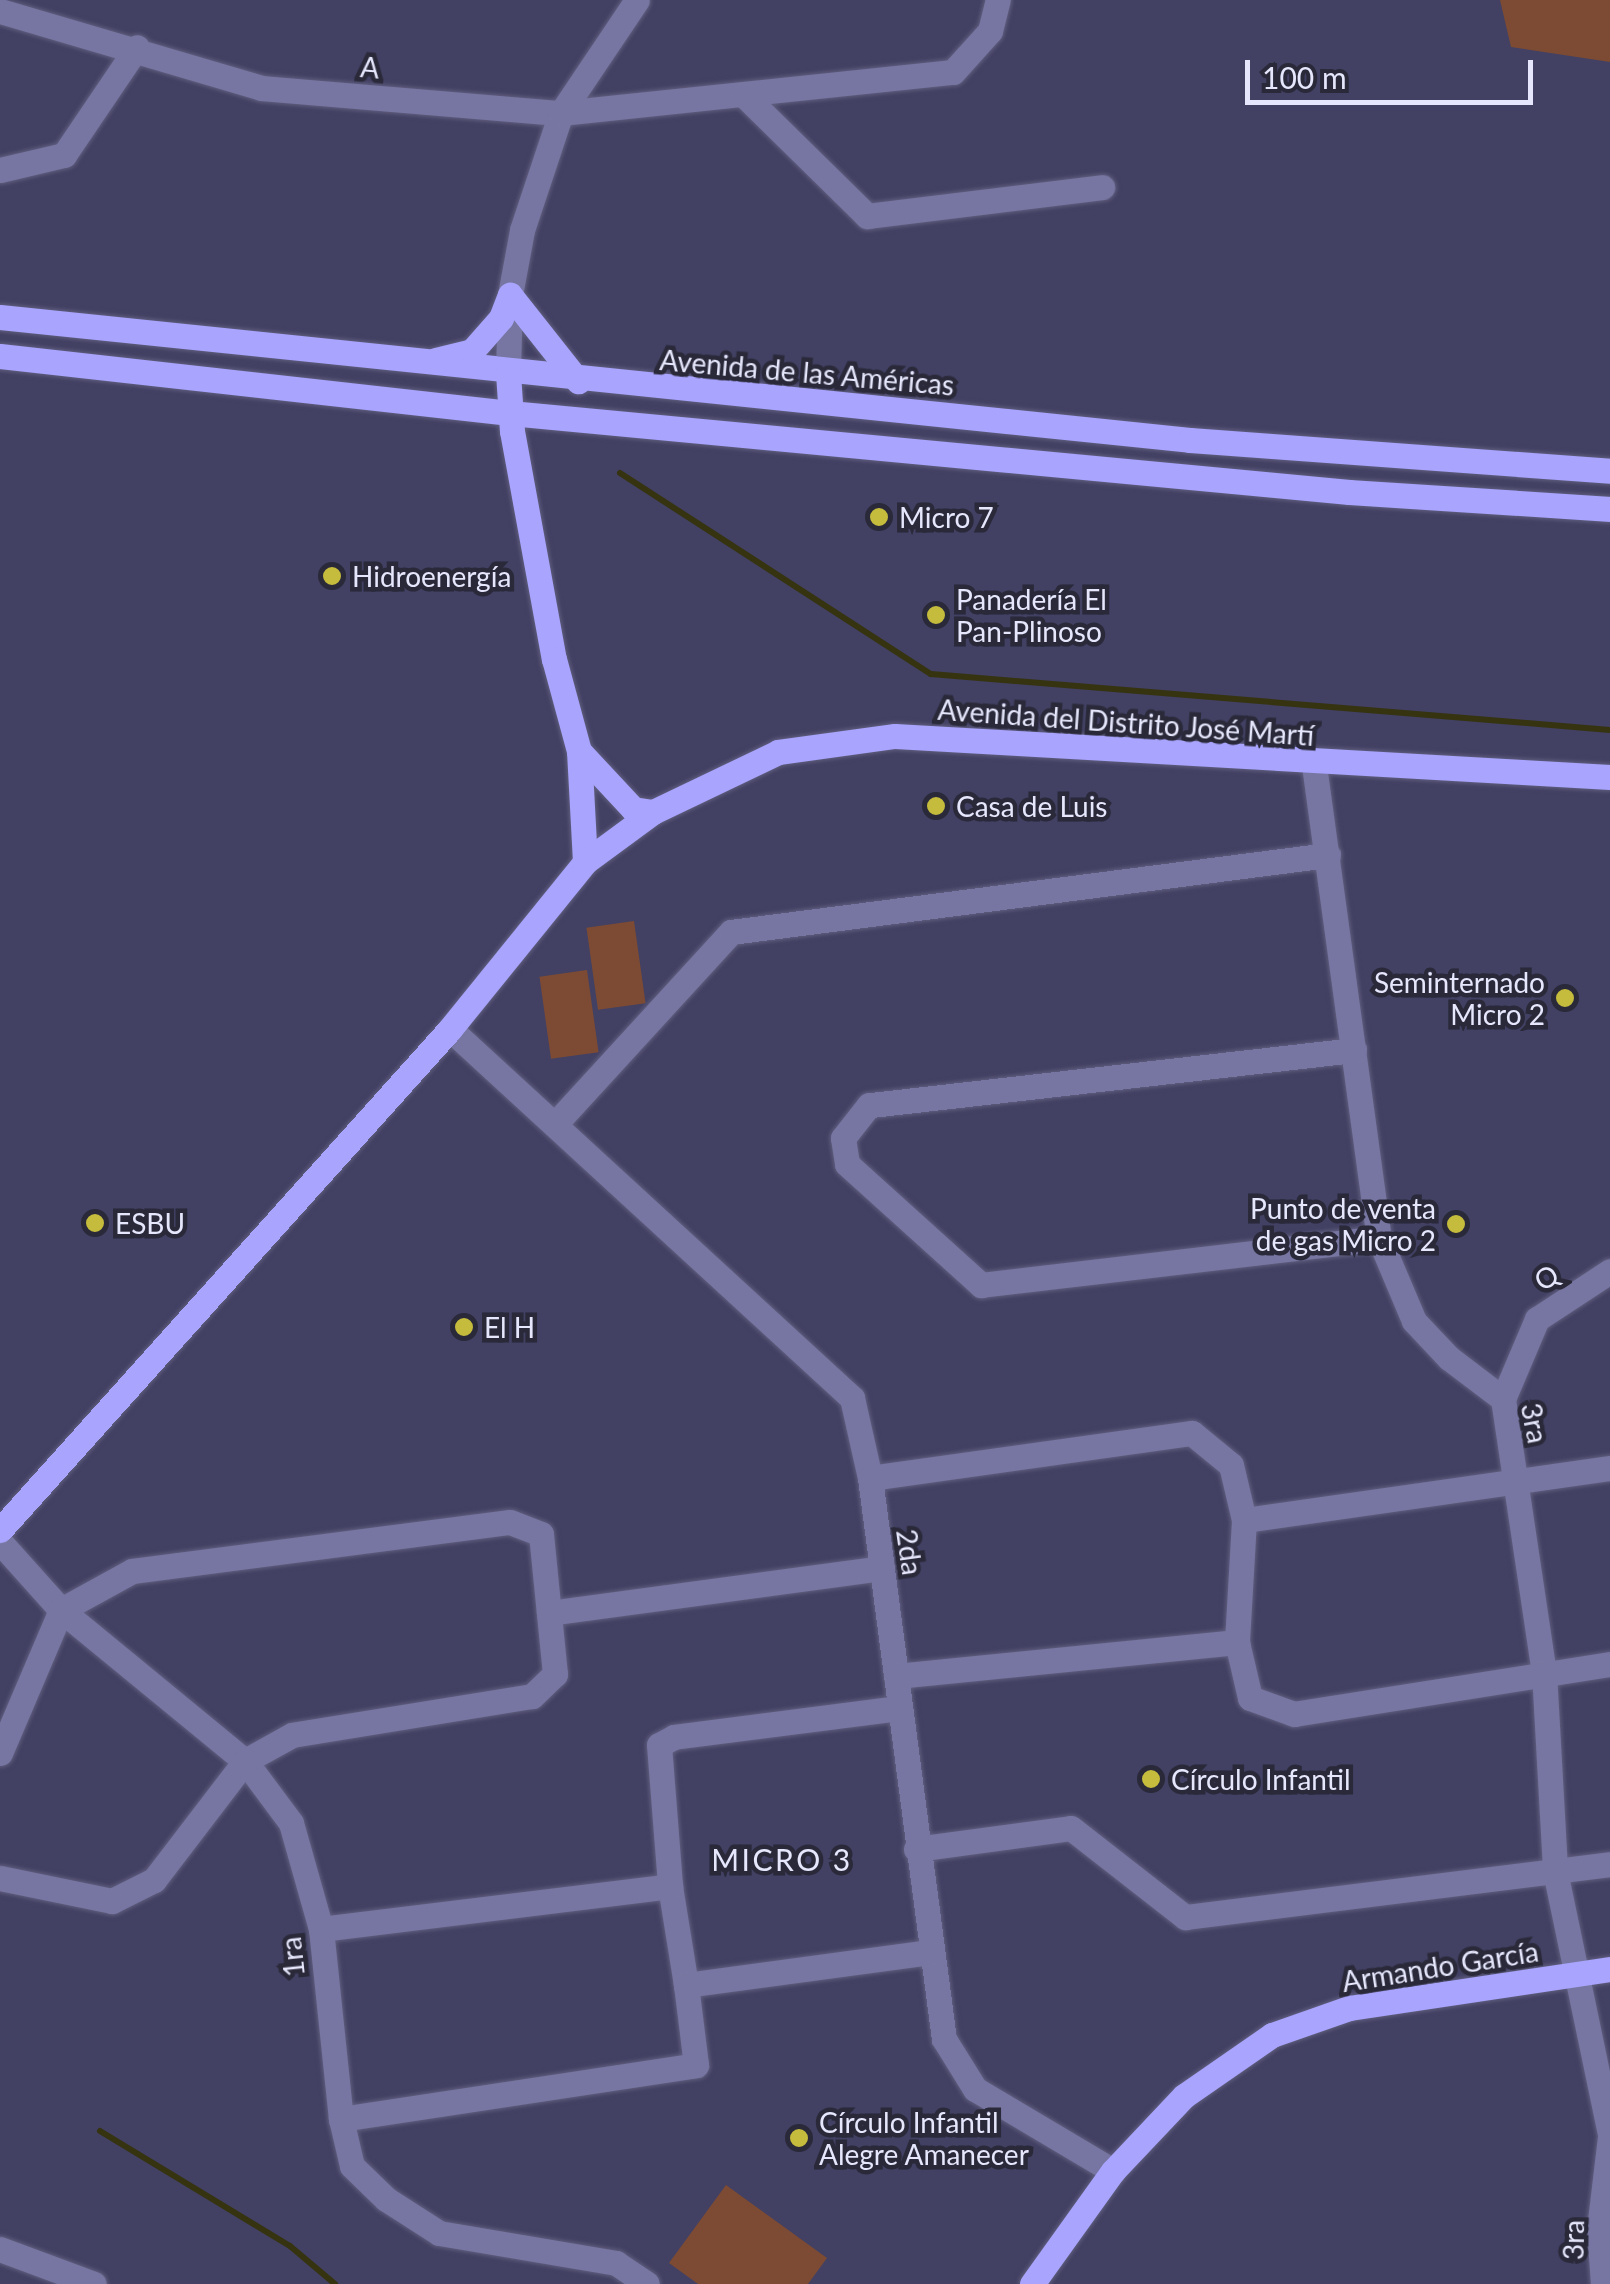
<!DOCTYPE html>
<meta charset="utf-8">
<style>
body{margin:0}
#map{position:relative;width:1610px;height:2284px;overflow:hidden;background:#424063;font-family:Lato,sans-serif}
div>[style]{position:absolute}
.green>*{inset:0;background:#7d4b33;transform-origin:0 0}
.stream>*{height:6px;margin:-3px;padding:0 3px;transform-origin:3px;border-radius:3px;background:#353310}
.roads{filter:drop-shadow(0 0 2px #605e7f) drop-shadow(0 0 2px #605e7f)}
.minor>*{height:25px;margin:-12.5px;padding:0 12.5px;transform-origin:12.5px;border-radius:12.5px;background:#7776a2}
.major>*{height:25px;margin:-12.5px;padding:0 12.5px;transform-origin:12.5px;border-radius:12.5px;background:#a9a4fd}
.dots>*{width:28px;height:28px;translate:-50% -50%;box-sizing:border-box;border:5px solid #292939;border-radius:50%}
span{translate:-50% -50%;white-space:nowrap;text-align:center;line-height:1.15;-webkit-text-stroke:9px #292939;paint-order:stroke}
.street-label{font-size:28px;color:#e6e6fc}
.poi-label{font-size:28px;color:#e6e6fc}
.left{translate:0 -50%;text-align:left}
.right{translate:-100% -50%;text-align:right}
.neighbourhood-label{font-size:30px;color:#e6e6fc;letter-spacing:2.5px}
.scale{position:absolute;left:1245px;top:60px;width:288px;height:45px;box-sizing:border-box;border:5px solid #e6e6fc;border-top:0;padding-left:12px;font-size:30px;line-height:35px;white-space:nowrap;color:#e6e6fc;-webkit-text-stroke:8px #292939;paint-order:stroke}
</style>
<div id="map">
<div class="green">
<i style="clip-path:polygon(1500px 0,1610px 0,1610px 62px,1511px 47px)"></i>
<i style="left:634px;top:921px;width:83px;height:48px;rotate:82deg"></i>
<i style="left:587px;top:970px;width:83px;height:48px;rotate:82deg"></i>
<i style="clip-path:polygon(726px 2185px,827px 2258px,808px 2284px,698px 2284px,669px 2263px)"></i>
</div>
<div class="stream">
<i style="left:620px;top:473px;width:370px;rotate:32.9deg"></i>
<i style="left:931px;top:674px;width:681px;rotate:4.71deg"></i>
<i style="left:100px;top:2131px;width:222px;rotate:31.2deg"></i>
<i style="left:290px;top:2246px;width:59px;rotate:40.2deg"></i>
</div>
<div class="roads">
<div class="minor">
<i style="left:0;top:11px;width:272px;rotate:16.4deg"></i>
<i style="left:261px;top:88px;width:301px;rotate:4.8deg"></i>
<i style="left:561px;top:113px;width:394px;rotate:-6deg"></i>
<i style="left:953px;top:72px;width:55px;rotate:-47.9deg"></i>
<i style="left:990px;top:31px;width:32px;rotate:-76deg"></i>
<i style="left:744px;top:95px;width:173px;rotate:44.5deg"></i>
<i style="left:867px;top:216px;width:237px;rotate:-7deg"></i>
<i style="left:0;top:170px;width:66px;rotate:-13.2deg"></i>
<i style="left:64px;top:155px;width:130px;rotate:-55.9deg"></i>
<i style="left:508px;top:373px;width:78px;rotate:-88.5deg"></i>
<i style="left:510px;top:295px;width:66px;rotate:-79.5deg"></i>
<i style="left:522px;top:230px;width:123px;rotate:-71.6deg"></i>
<i style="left:561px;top:113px;width:136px;rotate:-56.1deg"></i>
<i style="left:1314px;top:765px;width:477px;rotate:82.2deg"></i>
<i style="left:1379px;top:1238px;width:90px;rotate:67.1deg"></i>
<i style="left:1414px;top:1321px;width:51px;rotate:46.6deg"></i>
<i style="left:1449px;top:1358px;width:68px;rotate:37.2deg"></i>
<i style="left:1503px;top:1399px;width:276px;rotate:81.5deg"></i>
<i style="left:1544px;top:1672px;width:199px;rotate:86.8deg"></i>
<i style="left:1555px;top:1871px;width:270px;rotate:78.2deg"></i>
<i style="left:450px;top:1029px;width:546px;rotate:42.55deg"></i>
<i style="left:852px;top:1398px;width:82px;rotate:77.3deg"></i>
<i style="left:870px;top:1478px;width:566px;rotate:82.49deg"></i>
<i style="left:944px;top:2039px;width:59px;rotate:58.2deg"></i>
<i style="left:975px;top:2089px;width:161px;rotate:30.7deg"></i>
<i style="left:1354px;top:1050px;width:488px;rotate:173.5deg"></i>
<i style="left:869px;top:1105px;width:42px;rotate:128.2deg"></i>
<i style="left:843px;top:1138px;width:26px;rotate:81deg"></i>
<i style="left:847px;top:1164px;width:181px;rotate:42.1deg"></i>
<i style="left:981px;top:1285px;width:401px;rotate:-6.7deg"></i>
<i style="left:556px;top:1123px;width:259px;rotate:-47.5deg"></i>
<i style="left:731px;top:932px;width:602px;rotate:-7.35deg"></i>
<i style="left:1503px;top:1399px;width:87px;rotate:-67deg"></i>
<i style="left:1537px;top:1319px;width:87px;rotate:-33.3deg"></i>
<i style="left:870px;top:1478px;width:325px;rotate:-8deg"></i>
<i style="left:1192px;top:1433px;width:50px;rotate:39.4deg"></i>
<i style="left:1231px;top:1465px;width:57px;rotate:76.7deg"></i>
<i style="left:1244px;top:1520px;width:122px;rotate:93.3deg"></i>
<i style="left:1237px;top:1642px;width:57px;rotate:76.9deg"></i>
<i style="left:1250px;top:1698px;width:47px;rotate:20deg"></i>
<i style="left:1294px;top:1714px;width:320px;rotate:-9deg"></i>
<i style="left:1244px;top:1520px;width:370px;rotate:-8.1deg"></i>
<i style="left:0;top:1542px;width:91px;rotate:48.1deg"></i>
<i style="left:61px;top:1610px;width:238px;rotate:39.4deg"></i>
<i style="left:245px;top:1761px;width:77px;rotate:53.4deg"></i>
<i style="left:291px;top:1823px;width:110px;rotate:74.2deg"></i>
<i style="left:321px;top:1929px;width:191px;rotate:84deg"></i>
<i style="left:341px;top:2119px;width:48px;rotate:76.8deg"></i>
<i style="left:352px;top:2166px;width:47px;rotate:44.1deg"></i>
<i style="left:386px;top:2199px;width:63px;rotate:32.7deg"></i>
<i style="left:439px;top:2233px;width:180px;rotate:9.6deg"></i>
<i style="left:616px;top:2263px;width:37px;rotate:34deg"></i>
<i style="left:549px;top:1613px;width:336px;rotate:-7.7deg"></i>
<i style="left:896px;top:1676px;width:343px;rotate:-5.7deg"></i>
<i style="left:899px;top:1708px;width:227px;rotate:172.7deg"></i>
<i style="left:674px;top:1737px;width:17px;rotate:152deg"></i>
<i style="left:659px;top:1745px;width:141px;rotate:85.5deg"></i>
<i style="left:670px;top:1886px;width:100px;rotate:80.8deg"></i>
<i style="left:686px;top:1985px;width:245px;rotate:-7.7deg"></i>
<i style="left:0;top:1753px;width:155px;rotate:-66.9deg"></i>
<i style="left:61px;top:1610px;width:81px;rotate:-28.8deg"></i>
<i style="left:132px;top:1571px;width:381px;rotate:-7.4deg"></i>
<i style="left:510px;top:1522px;width:33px;rotate:21deg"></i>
<i style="left:541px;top:1534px;width:141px;rotate:84.3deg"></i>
<i style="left:555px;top:1674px;width:32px;rotate:136deg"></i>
<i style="left:532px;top:1696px;width:243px;rotate:170.8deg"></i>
<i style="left:292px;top:1735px;width:54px;rotate:151deg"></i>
<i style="left:245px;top:1761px;width:150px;rotate:127.4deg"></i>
<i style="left:154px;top:1880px;width:47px;rotate:153.4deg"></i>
<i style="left:112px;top:1901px;width:114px;rotate:-168.4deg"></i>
<i style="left:916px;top:1849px;width:156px;rotate:-7.7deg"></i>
<i style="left:1071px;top:1828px;width:145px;rotate:38deg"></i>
<i style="left:1185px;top:1917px;width:428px;rotate:-7.1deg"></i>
<i style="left:321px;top:1929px;width:352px;rotate:-7deg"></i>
<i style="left:341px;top:2119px;width:359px;rotate:-8.6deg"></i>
<i style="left:696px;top:2065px;width:81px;rotate:-97.1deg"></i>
<i style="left:0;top:2249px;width:100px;rotate:20.4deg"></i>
<i style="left:1603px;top:2284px;width:55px;rotate:-94.2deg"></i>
<i style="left:1599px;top:2229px;width:93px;rotate:-83.2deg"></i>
</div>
<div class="major">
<i style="left:510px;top:295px;width:110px;rotate:51.7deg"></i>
<i style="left:0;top:317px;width:1196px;rotate:5.9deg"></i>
<i style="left:1190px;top:440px;width:421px;rotate:4.2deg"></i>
<i style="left:0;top:356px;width:513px;rotate:6.38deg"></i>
<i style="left:510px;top:413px;width:843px;rotate:5.38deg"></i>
<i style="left:1349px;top:492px;width:262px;rotate:3.7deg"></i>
<i style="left:436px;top:360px;width:37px;rotate:-14deg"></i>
<i style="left:472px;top:351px;width:44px;rotate:-48.7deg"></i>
<i style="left:501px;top:318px;width:25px;rotate:-69deg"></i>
<i style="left:508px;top:373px;width:58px;rotate:86.1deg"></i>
<i style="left:512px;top:431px;width:232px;rotate:79.6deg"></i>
<i style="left:554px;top:659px;width:95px;rotate:74.8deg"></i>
<i style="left:579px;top:751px;width:111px;rotate:86.9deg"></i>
<i style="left:579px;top:751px;width:79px;rotate:47deg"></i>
<i style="left:633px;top:809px;width:20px;rotate:9deg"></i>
<i style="left:0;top:1530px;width:673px;rotate:-48.07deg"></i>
<i style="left:450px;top:1029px;width:215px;rotate:-51deg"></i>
<i style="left:585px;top:862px;width:84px;rotate:-36.3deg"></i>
<i style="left:653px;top:812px;width:139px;rotate:-25.6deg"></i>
<i style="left:778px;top:752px;width:118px;rotate:-7.8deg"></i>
<i style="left:895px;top:736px;width:716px;rotate:3.28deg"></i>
<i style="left:1032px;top:2284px;width:139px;rotate:-54.4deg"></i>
<i style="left:1113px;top:2171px;width:103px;rotate:-46.6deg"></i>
<i style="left:1184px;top:2096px;width:107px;rotate:-34.7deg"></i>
<i style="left:1272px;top:2035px;width:82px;rotate:-19.3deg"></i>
<i style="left:1349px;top:2008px;width:264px;rotate:-8.5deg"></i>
</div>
</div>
<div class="dots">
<i style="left:879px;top:517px;background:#c5bc3d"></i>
<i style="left:332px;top:576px;background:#c5bc3d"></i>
<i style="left:936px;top:615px;background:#c5bc3d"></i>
<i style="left:936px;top:806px;background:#c5bc3d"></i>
<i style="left:1565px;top:998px;background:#c5bc3d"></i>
<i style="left:95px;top:1223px;background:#c5bc3d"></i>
<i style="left:1456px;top:1224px;background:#c5bc3d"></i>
<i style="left:464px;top:1327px;background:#c5bc3d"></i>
<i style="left:1151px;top:1779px;background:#c5bc3d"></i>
<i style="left:799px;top:2138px;background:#c5bc3d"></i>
</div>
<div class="street-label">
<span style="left:370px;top:67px;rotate:5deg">A</span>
<span style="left:807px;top:372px;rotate:5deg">Avenida de las Américas</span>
<span style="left:1126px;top:722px;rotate:4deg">Avenida del Distrito José Martí</span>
<span style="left:1546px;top:1277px;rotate:-34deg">Q</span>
<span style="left:1535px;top:1423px;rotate:79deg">3ra</span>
<span style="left:910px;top:1552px;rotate:82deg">2da</span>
<span style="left:292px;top:1957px;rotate:-96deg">1ra</span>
<span style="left:1440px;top:1966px;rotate:-9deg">Armando García</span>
<span style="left:1573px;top:2240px;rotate:-89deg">3ra</span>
</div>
<div class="poi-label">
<span class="left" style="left:899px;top:517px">Micro 7</span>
<span class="left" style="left:352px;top:576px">Hidroenergía</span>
<span class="left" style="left:956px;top:615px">Panadería El<br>Pan-Plinoso</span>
<span class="left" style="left:956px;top:806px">Casa de Luis</span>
<span class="right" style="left:1545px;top:998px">Seminternado<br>Micro 2</span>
<span class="right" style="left:1436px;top:1224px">Punto de venta<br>de gas Micro 2</span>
<span class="left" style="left:115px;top:1223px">ESBU</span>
<span class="left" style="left:484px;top:1327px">El H</span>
<span class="left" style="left:1171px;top:1779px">Círculo Infantil</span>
<span class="left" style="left:819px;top:2138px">Círculo Infantil<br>Alegre Amanecer</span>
</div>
<div class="neighbourhood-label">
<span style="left:782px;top:1859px">MICRO 3</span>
</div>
<div class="scale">100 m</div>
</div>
